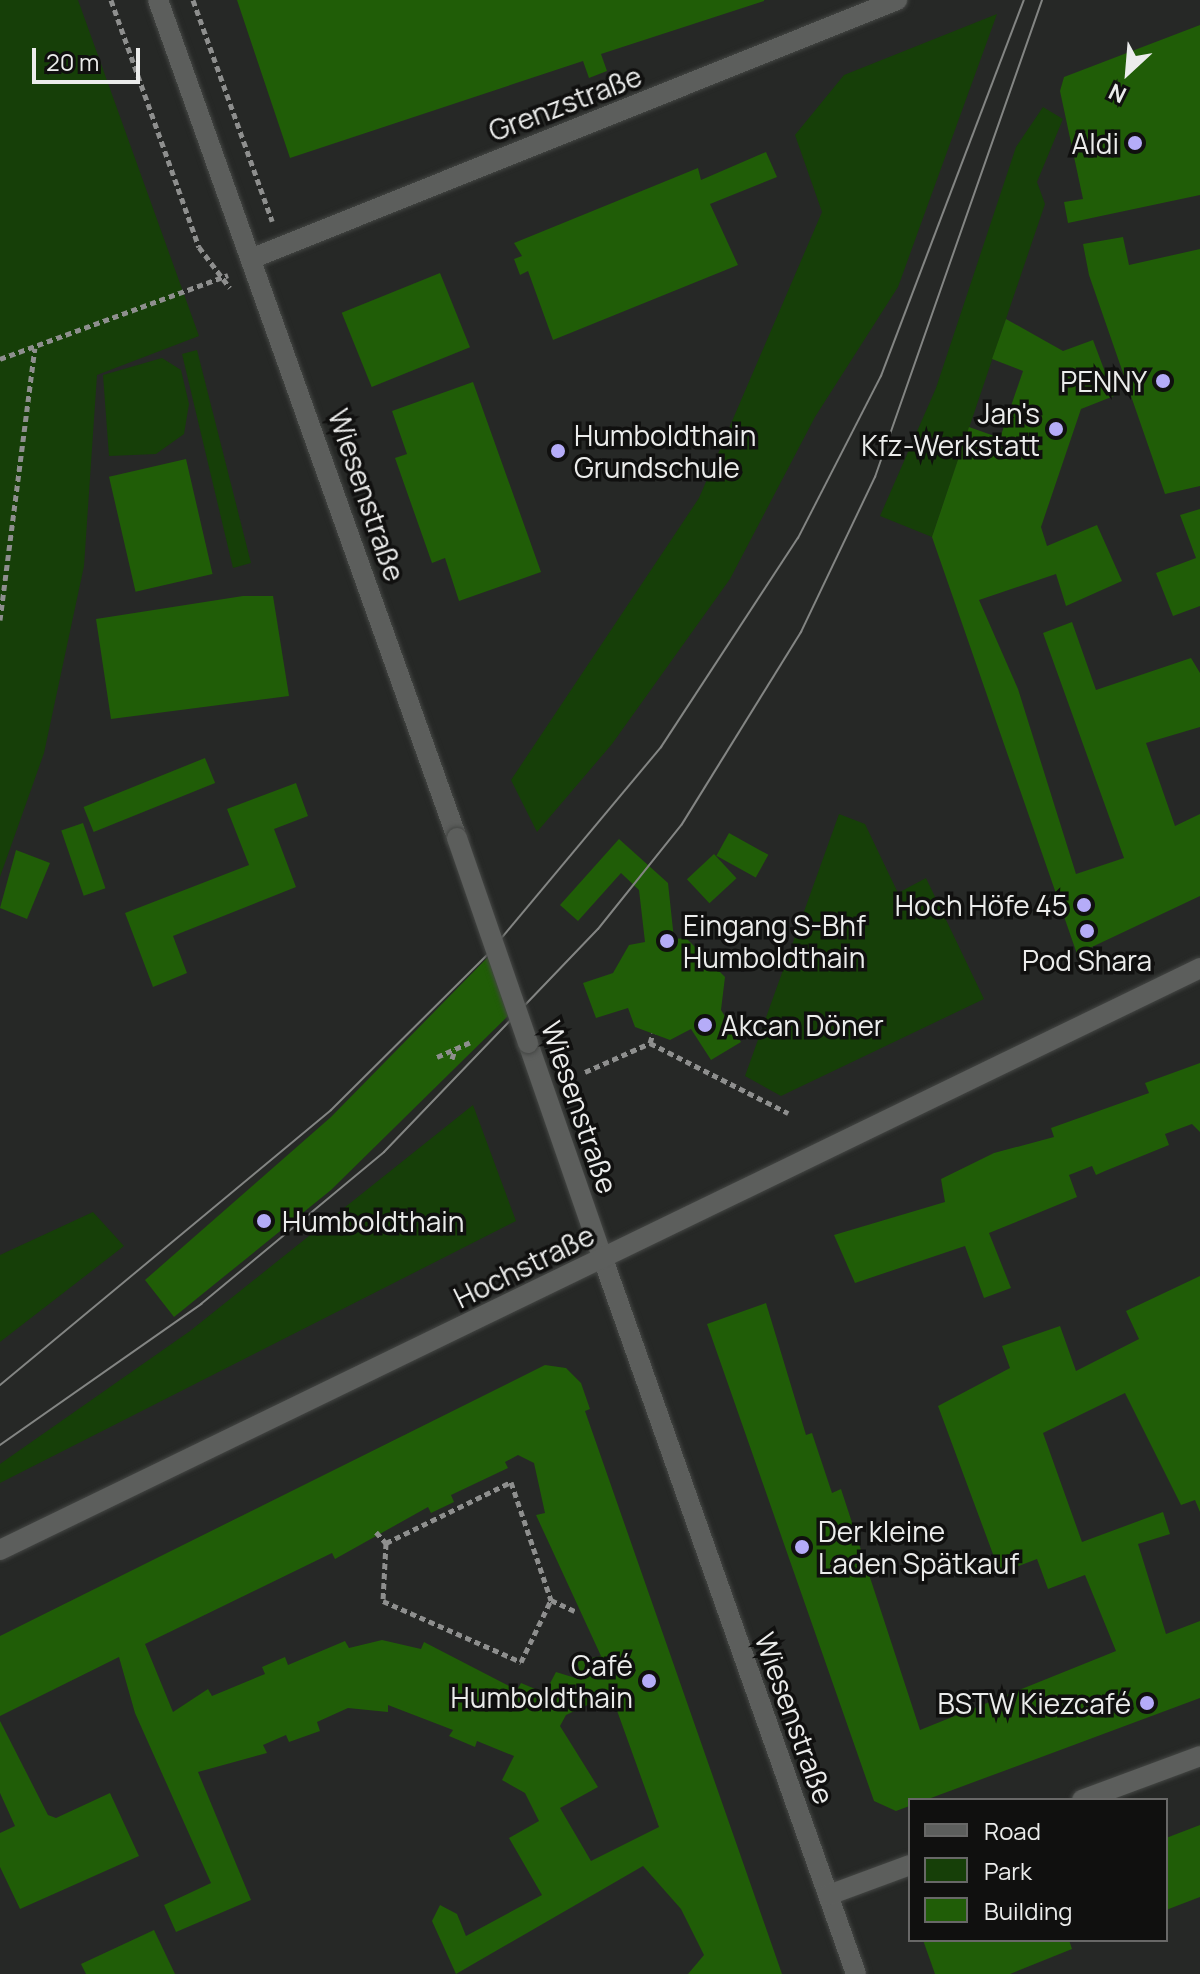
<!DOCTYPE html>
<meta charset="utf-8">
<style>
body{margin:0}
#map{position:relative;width:1200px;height:1974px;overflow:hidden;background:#262826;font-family:Manrope,sans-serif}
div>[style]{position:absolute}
.green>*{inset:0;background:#163f08}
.building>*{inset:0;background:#205d07;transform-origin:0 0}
.path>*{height:5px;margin-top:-2.5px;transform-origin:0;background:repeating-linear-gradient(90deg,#8e8f8e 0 6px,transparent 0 10px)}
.roads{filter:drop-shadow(0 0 2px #444644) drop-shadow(0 0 2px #444644)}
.minor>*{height:20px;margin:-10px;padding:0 10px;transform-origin:10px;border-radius:10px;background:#5c5e5c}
.tertiary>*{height:20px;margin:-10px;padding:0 10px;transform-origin:10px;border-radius:10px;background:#5c5e5c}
.tram>*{height:2px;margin:-1px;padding:0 1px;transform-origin:1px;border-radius:1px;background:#838583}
.bridges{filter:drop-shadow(0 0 2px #444644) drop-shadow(0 0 2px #444644)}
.tertiary-bridge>*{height:20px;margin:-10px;padding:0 10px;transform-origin:10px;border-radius:10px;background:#5c5e5c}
.dots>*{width:22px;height:22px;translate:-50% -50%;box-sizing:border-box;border:4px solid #10100f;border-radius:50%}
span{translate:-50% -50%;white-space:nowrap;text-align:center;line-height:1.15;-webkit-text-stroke:7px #10100f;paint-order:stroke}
.street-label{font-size:28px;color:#ebeceb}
.poi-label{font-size:28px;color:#ebeceb}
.right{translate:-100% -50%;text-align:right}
.left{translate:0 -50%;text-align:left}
.legend{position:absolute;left:908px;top:1798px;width:260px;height:144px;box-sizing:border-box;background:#10100f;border:2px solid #686867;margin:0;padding:10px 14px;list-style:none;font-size:24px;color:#ebeceb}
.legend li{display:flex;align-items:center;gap:16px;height:40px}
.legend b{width:40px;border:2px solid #686867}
.north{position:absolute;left:1088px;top:32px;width:80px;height:80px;-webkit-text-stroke:6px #10100f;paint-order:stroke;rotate:206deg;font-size:22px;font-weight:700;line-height:32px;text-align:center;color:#ebeceb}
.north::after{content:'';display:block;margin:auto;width:28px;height:36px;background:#ebeceb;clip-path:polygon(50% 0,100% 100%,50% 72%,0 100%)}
.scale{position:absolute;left:32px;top:48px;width:108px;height:36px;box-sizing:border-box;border:4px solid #ebeceb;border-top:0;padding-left:10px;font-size:24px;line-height:28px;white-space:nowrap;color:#ebeceb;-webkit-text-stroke:6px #10100f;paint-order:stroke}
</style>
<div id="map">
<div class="green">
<i style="clip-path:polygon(0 0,78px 0,199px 336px,97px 375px,84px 566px,44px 753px,0 877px)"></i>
<i style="clip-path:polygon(997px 14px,898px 287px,815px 417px,730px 579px,612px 744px,537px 832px,511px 780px,699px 498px,822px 212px,795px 135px,844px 75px)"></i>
<i style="clip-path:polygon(1043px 107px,1063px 119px,1037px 182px,1045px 204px,932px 537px,880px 516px,936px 388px,1016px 147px)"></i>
<i style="clip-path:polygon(197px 350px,251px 563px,233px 568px,182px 354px)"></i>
<i style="clip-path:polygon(162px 358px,181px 370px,189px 404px,184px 434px,156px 454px,109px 456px,103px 375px)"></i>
<i style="clip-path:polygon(839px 814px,865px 824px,898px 893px,926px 878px,984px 999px,781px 1096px,745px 1076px)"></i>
<i style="clip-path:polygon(473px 1105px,516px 1221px,0 1483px,0 1464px,190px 1331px)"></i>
<i style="clip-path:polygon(93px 1212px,124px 1246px,0 1342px,0 1255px)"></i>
</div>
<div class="building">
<i style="clip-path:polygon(237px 0,764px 0,764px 1px,601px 54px,607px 71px,589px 78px,583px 61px,290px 158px)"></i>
<i style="clip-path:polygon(1200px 25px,1200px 195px,1068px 223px,1064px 202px,1083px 199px,1060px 91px,1064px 77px)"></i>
<i style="clip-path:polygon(766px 152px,777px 177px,710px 204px,738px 265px,553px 340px,528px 271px,520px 275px,514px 259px,522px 256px,514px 243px,698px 168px,701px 180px)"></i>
<i style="clip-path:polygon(1123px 237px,1129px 265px,1200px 249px,1200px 486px,1165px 494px,1089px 275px,1083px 244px)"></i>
<i style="left:440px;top:273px;width:80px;height:106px;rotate:68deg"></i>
<i style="clip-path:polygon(1006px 319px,1063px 351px,1093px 340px,1114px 396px,1081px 409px,1041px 527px,1047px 546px,1097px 525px,1122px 581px,1066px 606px,1056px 574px,979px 600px,1018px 689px,1076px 874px,1124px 858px,1043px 633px,1072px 622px,1096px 690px,1191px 658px,1200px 673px,1200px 727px,1146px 743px,1175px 826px,1200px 814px,1200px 896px,1077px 954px,932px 537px,969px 427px,1000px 438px,1023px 371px,992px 359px)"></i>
<i style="clip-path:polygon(473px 382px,541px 572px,459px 601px,445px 558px,432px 563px,395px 458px,407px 454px,392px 411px)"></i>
<i style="left:186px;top:459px;width:118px;height:79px;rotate:77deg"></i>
<i style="clip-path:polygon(1200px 509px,1200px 606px,1173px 616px,1156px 573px,1196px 558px,1180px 515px)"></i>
<i style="clip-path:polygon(243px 596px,273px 596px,289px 696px,111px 719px,96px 619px)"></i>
<i style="left:205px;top:758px;width:27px;height:131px;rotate:68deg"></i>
<i style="clip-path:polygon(296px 783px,308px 816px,274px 829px,296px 887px,173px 936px,187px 973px,153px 987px,125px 913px,249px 865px,227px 809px)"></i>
<i style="left:83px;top:823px;width:69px;height:23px;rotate:71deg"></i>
<i style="left:729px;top:833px;width:45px;height:26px;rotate:29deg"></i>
<i style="clip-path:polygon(619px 839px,668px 883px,674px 939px,686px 938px,725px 977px,721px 1010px,741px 1042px,711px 1060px,691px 1029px,670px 1040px,635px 1027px,628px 1008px,596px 1018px,583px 983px,613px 973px,629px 945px,645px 942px,639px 890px,621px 873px,578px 921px,560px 905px)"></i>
<i style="clip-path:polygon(16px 850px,50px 863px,27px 919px,0 908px)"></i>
<i style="left:714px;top:854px;width:33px;height:37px;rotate:47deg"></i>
<i style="clip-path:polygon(490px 955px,511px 1013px,331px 1190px,174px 1317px,145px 1280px,331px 1117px)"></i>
<i style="clip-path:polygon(1200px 1063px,1200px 1132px,1192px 1124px,1165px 1134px,1169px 1145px,1105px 1171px,1096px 1175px,1092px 1166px,1069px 1175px,1077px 1197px,989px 1233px,1011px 1288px,984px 1298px,965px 1246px,855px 1283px,834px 1235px,945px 1202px,941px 1179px,994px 1153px,1054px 1137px,1051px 1128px,1149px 1093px,1145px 1083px)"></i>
<i style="clip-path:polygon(1200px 1276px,1200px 1512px,1195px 1500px,1181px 1505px,1125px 1393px,1043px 1433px,1082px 1542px,1163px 1512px,1170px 1534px,1138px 1544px,1166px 1634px,1200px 1621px,1200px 1698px,896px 1811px,874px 1801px,707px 1324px,766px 1303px,806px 1435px,812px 1433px,832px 1493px,841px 1489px,920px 1730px,1116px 1651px,1085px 1575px,1048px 1589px,1037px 1559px,1000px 1573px,938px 1406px,1010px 1368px,1002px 1346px,1060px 1326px,1076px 1371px,1139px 1339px,1126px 1311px)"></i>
<i style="clip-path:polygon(evenodd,545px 1365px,566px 1368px,581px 1383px,590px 1409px,585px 1411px,782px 1974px,688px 1974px,704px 1955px,681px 1909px,643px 1866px,456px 1974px,432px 1921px,440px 1905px,457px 1914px,466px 1936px,542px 1895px,509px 1838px,539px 1821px,525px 1793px,502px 1780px,514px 1756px,477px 1741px,475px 1747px,449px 1736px,453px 1730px,388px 1705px,388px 1712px,348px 1708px,317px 1722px,320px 1731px,289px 1742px,286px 1735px,263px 1745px,267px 1753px,198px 1772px,251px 1900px,176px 1932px,164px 1905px,211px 1883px,135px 1713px,119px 1657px,0 1716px,0 1636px,545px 1365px,518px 1455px,534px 1463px,545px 1513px,536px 1515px,601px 1656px,577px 1661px,582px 1680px,556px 1672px,545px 1693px,521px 1683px,517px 1690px,424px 1642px,421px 1649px,382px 1640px,349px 1648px,345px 1641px,288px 1665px,285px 1657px,262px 1667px,265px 1674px,212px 1696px,208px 1689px,173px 1712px,145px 1644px,332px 1553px,335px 1559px,428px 1507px,431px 1513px,454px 1502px,451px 1495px,508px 1468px,505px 1462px,518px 1455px,545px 1365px,611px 1694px,659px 1827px,591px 1861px,560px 1808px,598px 1787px,560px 1726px,566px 1715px,611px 1694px)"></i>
<i style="clip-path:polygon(0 1721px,48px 1815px,56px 1818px,110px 1793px,139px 1856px,20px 1909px,0 1867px,0 1833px,15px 1826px,0 1793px)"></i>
<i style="clip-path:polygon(1200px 1825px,1200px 1897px,1166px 1910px,1166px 1838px)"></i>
<i style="clip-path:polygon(154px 1930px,175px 1974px,86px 1974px,81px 1964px)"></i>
<i style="clip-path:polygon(923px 1940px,1069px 1940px,1072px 1949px,1010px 1974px,935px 1974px)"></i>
</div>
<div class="path">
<i style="left:111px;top:0;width:262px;rotate:70.4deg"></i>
<i style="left:199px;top:247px;width:51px;rotate:52.9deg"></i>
<i style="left:193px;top:0;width:235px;rotate:70.3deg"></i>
<i style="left:0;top:359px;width:243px;rotate:-20.2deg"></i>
<i style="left:0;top:620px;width:274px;rotate:-82.7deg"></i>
<i style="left:650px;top:1043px;width:155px;rotate:26.9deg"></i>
<i style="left:437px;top:1057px;width:36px;rotate:-24deg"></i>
<i style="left:452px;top:1059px;width:10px;rotate:-73deg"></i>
<i style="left:585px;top:1072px;width:71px;rotate:-24deg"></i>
<i style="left:650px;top:1043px;width:10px;rotate:-73deg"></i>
<i style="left:376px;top:1532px;width:15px;rotate:48deg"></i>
<i style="left:386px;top:1543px;width:139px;rotate:-26deg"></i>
<i style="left:511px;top:1482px;width:125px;rotate:71.3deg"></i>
<i style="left:551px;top:1600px;width:26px;rotate:25deg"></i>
<i style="left:386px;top:1543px;width:58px;rotate:93deg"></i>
<i style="left:383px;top:1601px;width:151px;rotate:23.8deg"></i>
<i style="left:521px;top:1662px;width:69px;rotate:-64.2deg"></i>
</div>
<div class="roads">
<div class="minor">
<i style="left:253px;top:258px;width:694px;rotate:-21.83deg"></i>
<i style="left:603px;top:1259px;width:758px;rotate:70.51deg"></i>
<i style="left:1082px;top:1800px;width:126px;rotate:-20.4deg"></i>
<i style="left:829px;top:1895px;width:86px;rotate:-20.3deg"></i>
</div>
<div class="tertiary">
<i style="left:158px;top:0;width:890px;rotate:70.36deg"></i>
<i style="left:528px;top:1043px;width:229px;rotate:70.9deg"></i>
<i style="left:0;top:1550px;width:1334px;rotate:-25.87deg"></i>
</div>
</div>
<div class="tram">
<i style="left:0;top:1385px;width:430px;rotate:-39.7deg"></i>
<i style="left:331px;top:1110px;width:221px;rotate:-44.8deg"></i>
<i style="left:488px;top:954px;width:270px;rotate:-50.1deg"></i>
<i style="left:661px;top:747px;width:250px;rotate:-56.8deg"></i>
<i style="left:798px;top:538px;width:182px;rotate:-62.9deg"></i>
<i style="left:881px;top:376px;width:402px;rotate:-69.2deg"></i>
<i style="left:0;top:1445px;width:246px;rotate:-35deg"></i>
<i style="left:201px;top:1304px;width:238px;rotate:-39.7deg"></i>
<i style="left:384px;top:1152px;width:309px;rotate:-46.2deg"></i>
<i style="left:598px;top:929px;width:134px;rotate:-51.3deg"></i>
<i style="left:682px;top:824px;width:226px;rotate:-58.2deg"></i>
<i style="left:801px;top:632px;width:172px;rotate:-64.5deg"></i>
<i style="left:875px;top:477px;width:505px;rotate:-70.7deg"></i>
</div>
<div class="bridges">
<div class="tertiary-bridge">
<i style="left:457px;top:838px;width:217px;rotate:70.9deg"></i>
</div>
</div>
<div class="dots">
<i style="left:1135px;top:143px;background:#b5acf8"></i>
<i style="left:1163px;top:381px;background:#b5acf8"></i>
<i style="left:1056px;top:429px;background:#b5acf8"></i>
<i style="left:558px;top:451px;background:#b5acf8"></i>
<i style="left:1084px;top:905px;background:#b5acf8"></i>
<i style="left:1087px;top:931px;background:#b5acf8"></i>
<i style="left:667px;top:941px;background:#b5acf8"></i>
<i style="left:705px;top:1025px;background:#b5acf8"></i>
<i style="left:264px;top:1221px;background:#b5acf8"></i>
<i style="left:802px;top:1547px;background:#b5acf8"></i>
<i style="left:649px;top:1681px;background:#b5acf8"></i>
<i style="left:1147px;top:1703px;background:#b5acf8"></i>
</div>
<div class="street-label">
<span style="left:565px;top:103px;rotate:-21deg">Grenzstraße</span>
<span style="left:367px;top:495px;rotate:71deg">Wiesenstraße</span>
<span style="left:580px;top:1107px;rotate:71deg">Wiesenstraße</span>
<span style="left:524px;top:1266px;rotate:-26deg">Hochstraße</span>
<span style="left:795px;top:1718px;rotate:70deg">Wiesenstraße</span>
</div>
<div class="poi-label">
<span class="right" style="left:1119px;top:143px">Aldi</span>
<span class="right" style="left:1147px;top:381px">PENNY</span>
<span class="right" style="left:1040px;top:429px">Jan's<br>Kfz-Werkstatt</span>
<span class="left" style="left:574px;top:451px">Humboldthain<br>Grundschule</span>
<span class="right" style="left:1068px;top:905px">Hoch Höfe 45</span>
<span class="left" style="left:683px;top:941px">Eingang S-Bhf<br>Humboldthain</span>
<span style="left:1087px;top:960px">Pod Shara</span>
<span class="left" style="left:721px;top:1025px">Akcan Döner</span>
<span class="left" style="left:282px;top:1221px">Humboldthain</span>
<span class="left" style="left:818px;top:1547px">Der kleine<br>Laden Spätkauf</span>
<span class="right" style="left:633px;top:1681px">Café<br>Humboldthain</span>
<span class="right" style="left:1131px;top:1703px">BSTW Kiezcafé</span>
</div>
<ul class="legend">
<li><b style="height:10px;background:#5c5e5c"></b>Road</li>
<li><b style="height:22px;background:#163f08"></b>Park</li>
<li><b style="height:22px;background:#205d07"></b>Building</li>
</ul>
<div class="north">N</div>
<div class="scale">20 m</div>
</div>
